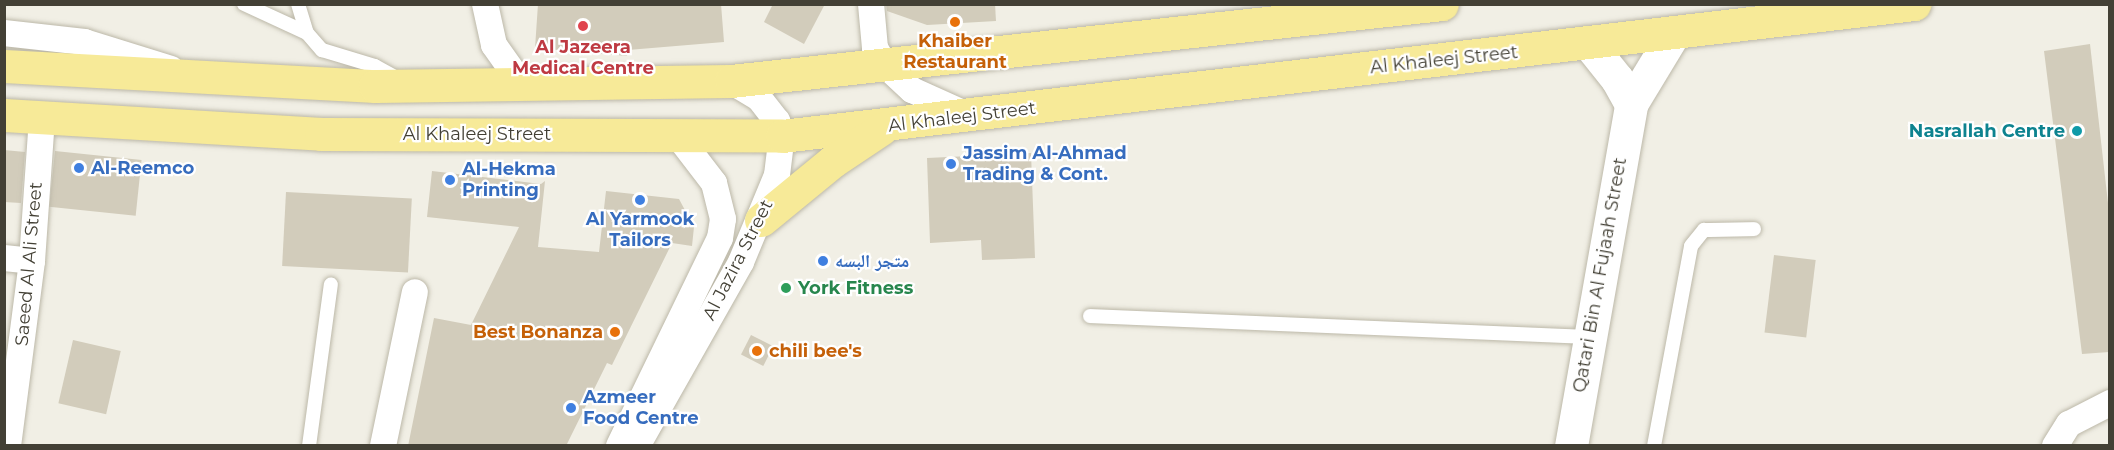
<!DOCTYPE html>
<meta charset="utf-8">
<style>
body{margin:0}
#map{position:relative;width:2114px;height:450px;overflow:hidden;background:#f1efe5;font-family:Montserrat,"Noto Naskh Arabic",sans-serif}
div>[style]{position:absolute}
.building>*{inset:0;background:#d2ccbb;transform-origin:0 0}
.roads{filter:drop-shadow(0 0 2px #bcb8a8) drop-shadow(0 0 2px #bcb8a8)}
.service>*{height:14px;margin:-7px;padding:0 7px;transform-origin:7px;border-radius:7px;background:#fff}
.minor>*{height:26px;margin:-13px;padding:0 13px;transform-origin:13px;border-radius:13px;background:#fff}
.tertiary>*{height:33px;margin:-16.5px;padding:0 16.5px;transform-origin:16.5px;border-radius:16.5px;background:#fff}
.primary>*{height:33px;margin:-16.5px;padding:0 16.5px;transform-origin:16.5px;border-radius:16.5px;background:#f7ea98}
.dots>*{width:16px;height:16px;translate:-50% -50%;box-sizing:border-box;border:3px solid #fff;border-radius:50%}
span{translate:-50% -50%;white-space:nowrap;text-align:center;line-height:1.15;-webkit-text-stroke:4.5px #fff;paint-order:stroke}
.food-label{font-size:18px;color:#c56008;font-weight:700}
.right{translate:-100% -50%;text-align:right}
.left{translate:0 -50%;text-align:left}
.health-label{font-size:18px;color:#be3a42;font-weight:700}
.street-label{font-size:18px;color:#434035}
.culture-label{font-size:18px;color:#0d838f;font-weight:700}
.shop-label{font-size:18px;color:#366cbe;font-weight:700}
.leisure-label{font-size:18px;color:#27864d;font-weight:700}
.frame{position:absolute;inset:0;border:6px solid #434035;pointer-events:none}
</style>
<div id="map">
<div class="building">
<i style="clip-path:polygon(538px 4px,721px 4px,724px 42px,628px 50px,627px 56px,535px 48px)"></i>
<i style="clip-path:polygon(773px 4px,825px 4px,804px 44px,764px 22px)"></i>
<i style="clip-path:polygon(886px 4px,995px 4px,996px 21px,927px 25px,887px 11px)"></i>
<i style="clip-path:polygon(2090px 44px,2109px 212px,2109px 352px,2082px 354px,2044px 51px)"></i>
<i style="clip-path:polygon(4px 150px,25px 152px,21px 203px,4px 202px)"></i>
<i style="left:55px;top:151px;width:87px;height:56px;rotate:6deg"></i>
<i style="clip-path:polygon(1031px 153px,1035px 258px,982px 260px,981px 240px,930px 243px,927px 158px)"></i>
<i style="clip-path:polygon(432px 171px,541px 184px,545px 181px,538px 247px,599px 252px,606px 191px,679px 199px,694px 227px,692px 246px,672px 243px,612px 365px,607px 363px,566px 446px,408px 446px,434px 318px,471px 325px,519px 227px,427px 217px)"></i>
<i style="left:286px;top:192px;width:126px;height:74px;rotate:3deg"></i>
<i style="left:1774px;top:255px;width:42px;height:78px;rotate:7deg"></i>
<i style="left:751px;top:335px;width:25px;height:22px;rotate:27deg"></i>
<i style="left:73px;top:340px;width:49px;height:65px;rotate:13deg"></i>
</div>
<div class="roads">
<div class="service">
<i style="left:244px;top:4px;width:69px;rotate:24.7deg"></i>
<i style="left:298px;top:4px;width:30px;rotate:73deg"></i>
<i style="left:307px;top:33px;width:23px;rotate:49deg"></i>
<i style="left:322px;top:50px;width:55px;rotate:16.8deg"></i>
<i style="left:375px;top:66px;width:25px;rotate:29deg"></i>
<i style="left:1090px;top:316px;width:498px;rotate:2.4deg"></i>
<i style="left:309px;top:446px;width:163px;rotate:-82.3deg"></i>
<i style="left:1654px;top:446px;width:203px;rotate:-79.5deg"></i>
<i style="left:1691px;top:246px;width:21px;rotate:-51deg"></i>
<i style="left:1704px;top:230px;width:50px;rotate:-1.1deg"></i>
</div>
<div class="minor">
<i style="left:485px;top:4px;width:42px;rotate:77.6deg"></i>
<i style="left:494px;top:45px;width:50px;rotate:54.7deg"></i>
<i style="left:871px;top:4px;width:44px;rotate:84.8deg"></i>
<i style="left:875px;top:48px;width:20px;rotate:60deg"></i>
<i style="left:885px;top:65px;width:37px;rotate:43deg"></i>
<i style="left:912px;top:90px;width:58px;rotate:24.4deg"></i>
<i style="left:4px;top:33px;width:81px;rotate:6.4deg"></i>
<i style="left:84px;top:42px;width:91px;rotate:17.2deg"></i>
<i style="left:4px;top:258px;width:28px;rotate:6deg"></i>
<i style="left:8px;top:446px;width:187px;rotate:-82.6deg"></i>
<i style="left:32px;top:261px;width:143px;rotate:-86deg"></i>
<i style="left:383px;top:446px;width:157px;rotate:-78.3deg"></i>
<i style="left:619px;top:446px;width:231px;rotate:-64.1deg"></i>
<i style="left:720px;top:238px;width:19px;rotate:-81deg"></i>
<i style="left:723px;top:219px;width:37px;rotate:-104deg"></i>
<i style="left:714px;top:183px;width:61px;rotate:-127.6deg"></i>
<i style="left:637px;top:446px;width:211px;rotate:-60.5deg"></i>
<i style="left:741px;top:262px;width:94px;rotate:-67.5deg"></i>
<i style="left:777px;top:175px;width:39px;rotate:-83deg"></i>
<i style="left:782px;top:136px;width:16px;rotate:-108deg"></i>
<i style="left:777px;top:121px;width:29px;rotate:-128deg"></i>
<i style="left:759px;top:98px;width:33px;rotate:-149deg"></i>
<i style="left:2055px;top:446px;width:26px;rotate:-58deg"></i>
<i style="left:2069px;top:424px;width:46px;rotate:-27.1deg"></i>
</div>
<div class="tertiary">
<i style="left:1589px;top:44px;width:45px;rotate:51.3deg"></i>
<i style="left:1617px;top:79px;width:29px;rotate:61deg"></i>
<i style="left:1571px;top:446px;width:347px;rotate:-80deg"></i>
<i style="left:1631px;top:104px;width:83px;rotate:-58.8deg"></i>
</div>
<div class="primary">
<i style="left:4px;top:66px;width:372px;rotate:3.1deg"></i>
<i style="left:375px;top:86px;width:356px;rotate:-0.8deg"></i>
<i style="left:731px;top:81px;width:715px;rotate:-6.18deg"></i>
<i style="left:4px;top:115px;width:318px;rotate:3.4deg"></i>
<i style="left:321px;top:134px;width:461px;rotate:0.2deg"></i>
<i style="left:782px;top:136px;width:1140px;rotate:-6.65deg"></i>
<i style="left:761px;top:220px;width:93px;rotate:-39.3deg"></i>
<i style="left:833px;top:161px;width:58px;rotate:-33.7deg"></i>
</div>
</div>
<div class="dots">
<i style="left:955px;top:22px;background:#e8710a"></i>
<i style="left:583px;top:26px;background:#e0444e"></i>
<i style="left:2077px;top:131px;background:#0f9aa8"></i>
<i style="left:951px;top:164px;background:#3f7fe0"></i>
<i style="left:79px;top:168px;background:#3f7fe0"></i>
<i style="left:450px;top:180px;background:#3f7fe0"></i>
<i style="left:640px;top:200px;background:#3f7fe0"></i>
<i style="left:823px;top:261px;background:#3f7fe0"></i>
<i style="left:786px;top:288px;background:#2e9e5b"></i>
<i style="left:615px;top:332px;background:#e8710a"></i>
<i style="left:757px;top:351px;background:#e8710a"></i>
<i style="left:571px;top:408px;background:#3f7fe0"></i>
</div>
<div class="food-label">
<span style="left:955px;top:52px">Khaiber<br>Restaurant</span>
<span class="right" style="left:603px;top:332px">Best Bonanza</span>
<span class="left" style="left:769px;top:351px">chili bee's</span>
</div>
<div class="health-label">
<span style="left:583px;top:58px">Al Jazeera<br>Medical Centre</span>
</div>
<div class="street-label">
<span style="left:1444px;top:60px;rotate:-6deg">Al Khaleej Street</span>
<span style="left:962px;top:117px;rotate:-7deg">Al Khaleej Street</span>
<span style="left:477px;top:134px">Al Khaleej Street</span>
<span style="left:738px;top:260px;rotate:-63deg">Al Jazira Street</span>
<span style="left:29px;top:264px;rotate:-85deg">Saeed Al Ali Street</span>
<span style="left:1600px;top:275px;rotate:-80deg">Qatari Bin Al Fujaah Street</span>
</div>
<div class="culture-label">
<span class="right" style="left:2065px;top:131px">Nasrallah Centre</span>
</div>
<div class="shop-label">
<span class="left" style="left:963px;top:164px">Jassim Al-Ahmad<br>Trading &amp; Cont.</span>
<span class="left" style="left:91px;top:168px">Al-Reemco</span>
<span class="left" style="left:462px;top:180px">Al-Hekma<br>Printing</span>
<span style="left:640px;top:230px">Al Yarmook<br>Tailors</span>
<span class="left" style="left:835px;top:261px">متجر البسه</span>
<span class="left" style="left:583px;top:408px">Azmeer<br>Food Centre</span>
</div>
<div class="leisure-label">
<span class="left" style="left:798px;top:288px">York Fitness</span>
</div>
<div class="frame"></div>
</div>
